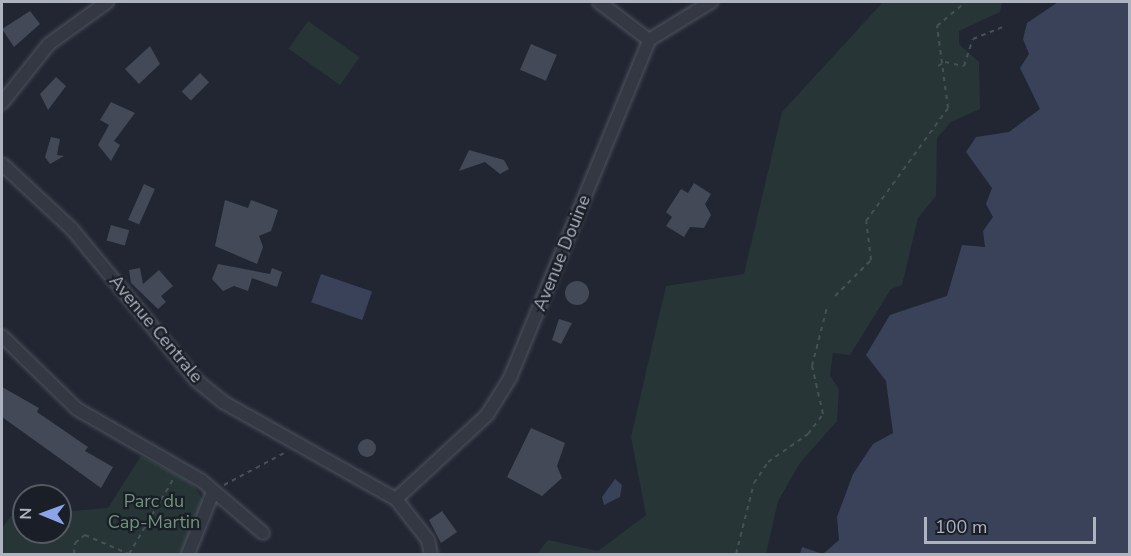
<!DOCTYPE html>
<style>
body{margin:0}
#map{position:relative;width:1131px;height:556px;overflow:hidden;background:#212632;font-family:"Nunito Sans",sans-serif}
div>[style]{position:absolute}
.green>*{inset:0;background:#273537;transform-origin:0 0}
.water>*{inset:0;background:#394259;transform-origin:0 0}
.building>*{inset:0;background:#434956;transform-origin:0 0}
.round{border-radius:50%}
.path>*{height:2px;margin-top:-1px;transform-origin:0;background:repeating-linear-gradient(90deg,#445155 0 4.5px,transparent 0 9px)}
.roads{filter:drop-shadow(0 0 2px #4f535e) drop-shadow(0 0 2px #4f535e)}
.minor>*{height:12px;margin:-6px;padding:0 6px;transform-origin:6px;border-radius:6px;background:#343843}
span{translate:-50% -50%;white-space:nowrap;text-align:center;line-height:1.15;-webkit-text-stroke:4.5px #1a1e27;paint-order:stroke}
.street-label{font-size:18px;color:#aeb3c0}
.park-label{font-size:18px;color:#71927d}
.frame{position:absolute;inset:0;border:3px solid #aeb3c0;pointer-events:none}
.north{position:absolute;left:12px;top:484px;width:60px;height:60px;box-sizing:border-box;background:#1a1e27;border:2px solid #555a64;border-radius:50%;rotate:271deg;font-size:16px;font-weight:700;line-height:24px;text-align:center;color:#aeb3c0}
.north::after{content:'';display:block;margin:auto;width:21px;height:27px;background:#8ba4e8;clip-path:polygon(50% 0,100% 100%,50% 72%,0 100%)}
.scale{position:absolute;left:924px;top:517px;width:172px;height:27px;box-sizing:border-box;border:3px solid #aeb3c0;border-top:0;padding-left:8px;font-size:18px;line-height:21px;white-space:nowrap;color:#aeb3c0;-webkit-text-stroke:4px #1a1e27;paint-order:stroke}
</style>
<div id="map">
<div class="green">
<i style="clip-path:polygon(883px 2px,1002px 2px,1000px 12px,959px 31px,959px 44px,979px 62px,980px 109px,951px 122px,937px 138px,936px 196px,918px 218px,902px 285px,891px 289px,850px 355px,833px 353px,830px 375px,839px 390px,837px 421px,800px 463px,778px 501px,766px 554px,537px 554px,548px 540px,598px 551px,646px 515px,631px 437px,666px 286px,744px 274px,782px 112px)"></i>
<i style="left:308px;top:21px;width:63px;height:34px;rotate:35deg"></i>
<i style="clip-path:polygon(141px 456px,193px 484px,204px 502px,181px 554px,2px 554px,2px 528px,11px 516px,24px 515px,24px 532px,60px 532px,60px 512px,108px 508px)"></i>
</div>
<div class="water">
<i style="clip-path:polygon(1058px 2px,1129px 2px,1129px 554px,800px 554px,802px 547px,823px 554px,839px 540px,837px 517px,853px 474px,873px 444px,893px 433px,886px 381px,866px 355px,890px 315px,947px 296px,962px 245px,985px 247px,983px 231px,993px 217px,986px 204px,992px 188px,966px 152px,976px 137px,1009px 132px,1040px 109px,1020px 68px,1029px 54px,1023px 39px,1027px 23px)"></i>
<i style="left:321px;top:274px;width:54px;height:30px;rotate:19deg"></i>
<i style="clip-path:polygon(615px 479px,622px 485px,620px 497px,604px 505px,602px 497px)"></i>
</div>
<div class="building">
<i style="clip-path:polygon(30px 11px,40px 24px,14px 47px,2px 29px)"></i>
<i style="left:531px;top:44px;width:28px;height:28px;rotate:23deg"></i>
<i style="clip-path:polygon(150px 46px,160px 64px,139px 84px,125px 69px)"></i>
<i style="left:200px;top:73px;width:13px;height:26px;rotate:45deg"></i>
<i style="clip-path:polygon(56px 77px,66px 86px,48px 110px,40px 94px)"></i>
<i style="clip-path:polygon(111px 102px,135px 113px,114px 141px,120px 145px,111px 161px,98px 145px,109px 125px,100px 120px)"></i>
<i style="clip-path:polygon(51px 137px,60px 139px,57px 155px,64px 156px,50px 164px,45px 157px)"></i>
<i style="clip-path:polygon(469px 150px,504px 160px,509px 169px,500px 174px,485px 162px,459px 171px)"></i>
<i style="clip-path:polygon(694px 183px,711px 194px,705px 204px,711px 215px,704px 228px,690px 227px,684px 237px,666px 226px,672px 217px,666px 212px,681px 189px,688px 193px)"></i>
<i style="left:144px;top:184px;width:12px;height:39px;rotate:24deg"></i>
<i style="clip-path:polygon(225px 200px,248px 208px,251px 200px,278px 210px,271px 231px,259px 236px,263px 247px,257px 264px,215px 246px)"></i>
<i style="left:111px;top:225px;width:19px;height:16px;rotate:16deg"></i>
<i style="clip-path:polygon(218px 264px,270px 274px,272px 268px,282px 272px,277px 287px,252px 278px,248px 291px,234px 286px,223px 291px,212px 279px)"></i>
<i style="clip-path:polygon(140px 268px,143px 284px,159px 270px,173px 286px,161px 296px,166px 302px,158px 309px,131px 283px,129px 270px)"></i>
<i class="round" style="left:565px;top:281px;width:24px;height:24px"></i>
<i style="clip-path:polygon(559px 319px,572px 323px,561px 344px,552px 340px)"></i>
<i style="clip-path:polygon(2px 387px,39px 408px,37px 412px,88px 447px,85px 451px,113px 467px,101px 488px,2px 417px)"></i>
<i style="clip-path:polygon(531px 428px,565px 443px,557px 466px,562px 478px,542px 496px,507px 477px)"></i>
<i class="round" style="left:358px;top:439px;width:18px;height:18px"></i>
<i style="clip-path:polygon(442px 511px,457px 532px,441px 543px,429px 520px)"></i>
</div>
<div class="path">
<i style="left:938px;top:66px;width:8px;rotate:-30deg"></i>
<i style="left:945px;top:62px;width:19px;rotate:12deg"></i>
<i style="left:964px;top:66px;width:28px;rotate:-72deg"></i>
<i style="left:973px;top:39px;width:35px;rotate:-22deg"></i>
<i style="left:835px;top:296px;width:51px;rotate:-45deg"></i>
<i style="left:871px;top:260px;width:39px;rotate:-97deg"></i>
<i style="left:866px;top:221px;width:140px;rotate:-54deg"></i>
<i style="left:948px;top:108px;width:83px;rotate:-97.6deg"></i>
<i style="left:937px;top:26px;width:38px;rotate:-40deg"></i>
<i style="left:224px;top:485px;width:72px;rotate:-28deg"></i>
<i style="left:74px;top:554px;width:11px;rotate:-85deg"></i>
<i style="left:75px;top:543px;width:13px;rotate:-39deg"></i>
<i style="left:85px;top:535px;width:48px;rotate:23.4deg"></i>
<i style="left:129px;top:554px;width:88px;rotate:-59.4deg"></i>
<i style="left:736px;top:554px;width:73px;rotate:-75.8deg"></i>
<i style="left:754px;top:483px;width:25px;rotate:-56deg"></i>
<i style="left:768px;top:462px;width:49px;rotate:-35deg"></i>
<i style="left:808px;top:434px;width:25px;rotate:-53deg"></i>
<i style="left:823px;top:414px;width:49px;rotate:-102.9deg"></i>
<i style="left:812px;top:366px;width:61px;rotate:-75.7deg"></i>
</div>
<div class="roads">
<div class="minor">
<i style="left:599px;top:2px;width:63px;rotate:37.2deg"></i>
<i style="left:2px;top:103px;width:75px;rotate:-51.5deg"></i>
<i style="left:49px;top:44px;width:72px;rotate:-35.9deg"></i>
<i style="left:2px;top:164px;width:96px;rotate:42.9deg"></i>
<i style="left:72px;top:229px;width:195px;rotate:50.6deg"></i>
<i style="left:196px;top:380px;width:35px;rotate:39deg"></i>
<i style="left:223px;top:402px;width:198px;rotate:29.3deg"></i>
<i style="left:396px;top:499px;width:52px;rotate:52deg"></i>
<i style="left:428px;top:540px;width:14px;rotate:78deg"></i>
<i style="left:2px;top:336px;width:105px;rotate:44.2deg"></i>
<i style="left:77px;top:409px;width:144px;rotate:29.9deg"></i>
<i style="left:202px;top:481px;width:80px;rotate:40.4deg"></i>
<i style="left:396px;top:499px;width:124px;rotate:-42.7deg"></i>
<i style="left:487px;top:415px;width:44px;rotate:-58.1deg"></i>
<i style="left:510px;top:378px;width:365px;rotate:-67.6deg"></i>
<i style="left:649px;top:40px;width:73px;rotate:-31.5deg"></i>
<i style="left:188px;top:554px;width:67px;rotate:-68deg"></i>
</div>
</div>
<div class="street-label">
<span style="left:562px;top:253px;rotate:-68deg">Avenue Douine</span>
<span style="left:156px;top:329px;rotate:50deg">Avenue Centrale</span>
</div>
<div class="park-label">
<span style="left:154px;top:512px">Parc du<br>Cap-Martin</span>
</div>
<div class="frame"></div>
<div class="north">N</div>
<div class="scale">100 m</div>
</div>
